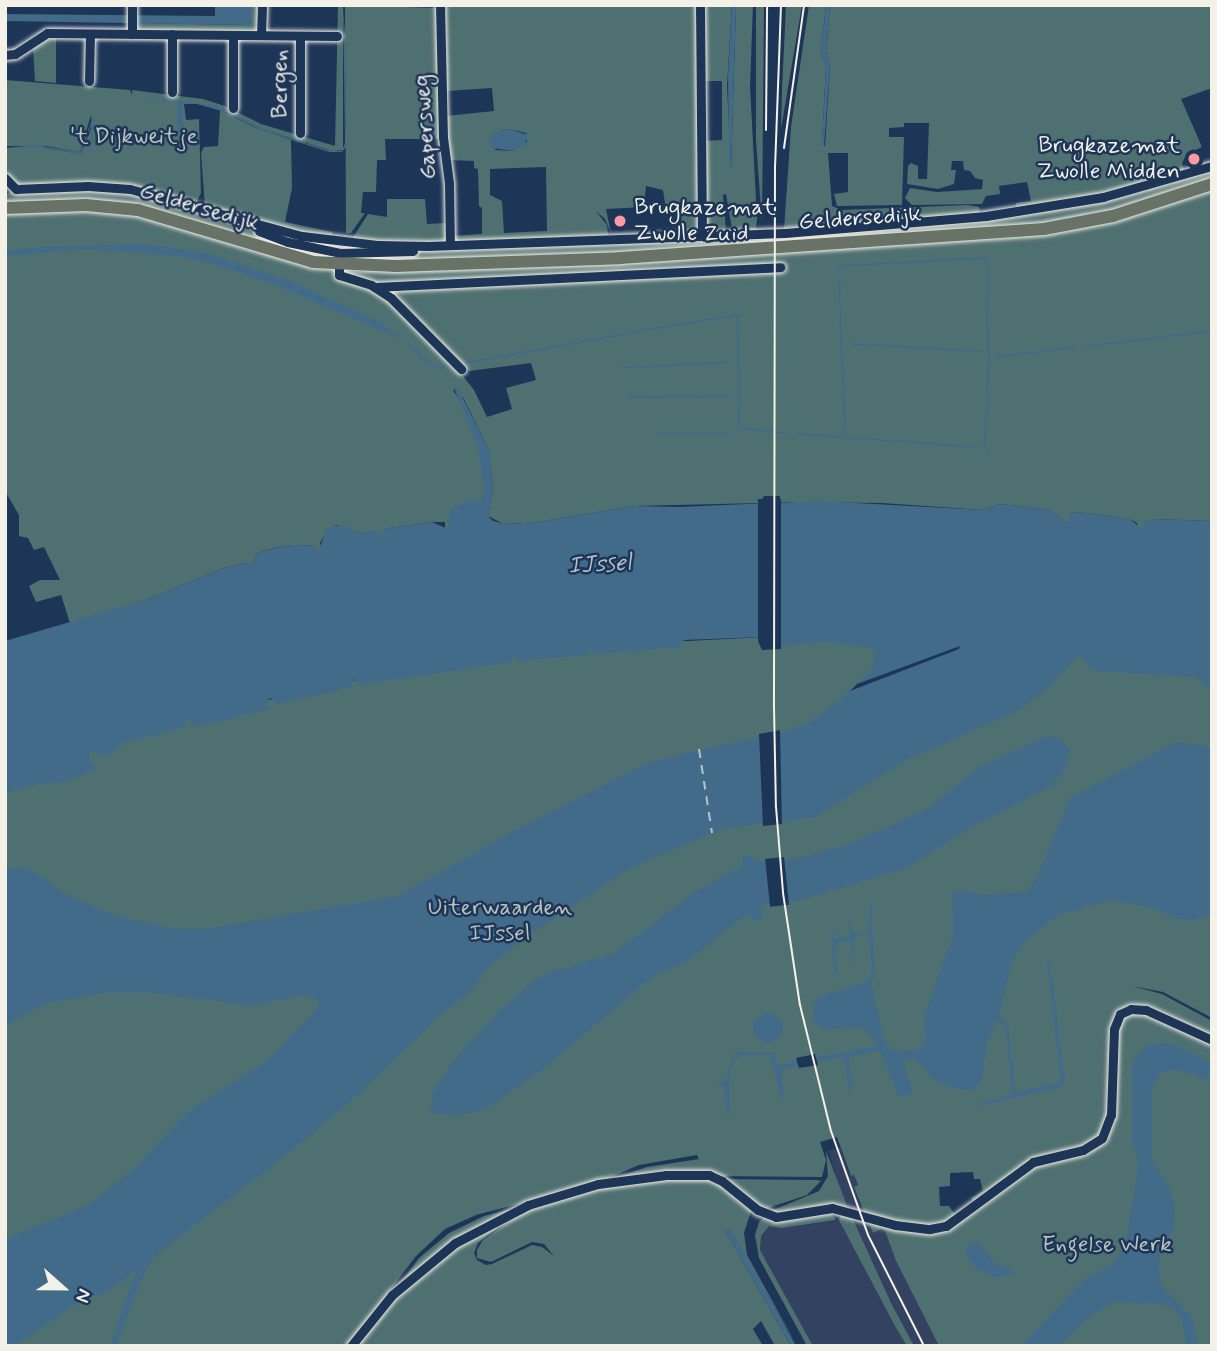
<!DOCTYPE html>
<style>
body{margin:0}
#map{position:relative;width:1217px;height:1351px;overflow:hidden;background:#1d3557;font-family:Mynerve,sans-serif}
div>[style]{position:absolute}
.built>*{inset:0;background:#334260}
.green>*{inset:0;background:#4f7071}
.water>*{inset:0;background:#416b89}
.round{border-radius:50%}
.pier>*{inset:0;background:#1d3557;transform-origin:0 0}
.stream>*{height:2px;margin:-1px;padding:0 1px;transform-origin:1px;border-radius:1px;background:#416b89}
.ferry>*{height:2px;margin-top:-1px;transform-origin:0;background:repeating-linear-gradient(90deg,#b5c2c7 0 9px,transparent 0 16px)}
.roads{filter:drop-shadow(0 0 2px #f4f1e8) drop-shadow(0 0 2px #f4f1e8)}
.minor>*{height:9px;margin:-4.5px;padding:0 4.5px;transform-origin:4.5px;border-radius:4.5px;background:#1d3557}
.major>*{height:12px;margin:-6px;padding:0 6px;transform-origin:6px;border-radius:6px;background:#687266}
.rail>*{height:2px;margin:-1px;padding:0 1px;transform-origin:1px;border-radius:1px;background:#f4f1e8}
.dots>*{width:19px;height:19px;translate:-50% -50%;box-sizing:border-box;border:4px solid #1d3557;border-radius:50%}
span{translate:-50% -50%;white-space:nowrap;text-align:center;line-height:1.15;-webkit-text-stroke:5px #1d3557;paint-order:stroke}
.street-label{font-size:23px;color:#f4f1e8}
.park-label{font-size:23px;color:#bac4be}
.poi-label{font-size:23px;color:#f4f1e8}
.right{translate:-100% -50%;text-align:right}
.left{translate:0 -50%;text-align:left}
.water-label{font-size:24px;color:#b5c2c7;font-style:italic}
.frame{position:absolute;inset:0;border:7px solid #f4f1e8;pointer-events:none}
.north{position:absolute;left:28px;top:1253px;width:70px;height:70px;-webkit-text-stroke:5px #1d3557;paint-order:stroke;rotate:111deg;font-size:19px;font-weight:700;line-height:28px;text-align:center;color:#f4f1e8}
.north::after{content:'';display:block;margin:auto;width:24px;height:32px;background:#f4f1e8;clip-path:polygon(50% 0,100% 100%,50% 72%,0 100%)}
</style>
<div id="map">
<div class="built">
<i style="clip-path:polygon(840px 1147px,850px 1176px,854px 1175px,858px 1185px,855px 1186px,866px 1217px,850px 1213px,838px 1182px,828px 1151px)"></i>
<i style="clip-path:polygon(851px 1215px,868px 1220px,885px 1231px,896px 1261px,939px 1346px,813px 1346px,760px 1250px,761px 1236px,769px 1226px,789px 1227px,842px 1220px)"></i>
</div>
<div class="green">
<i style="clip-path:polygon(251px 5px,259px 5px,259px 22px,255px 26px,259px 26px,257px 31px,137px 32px,137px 23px,248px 25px,251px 22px)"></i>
<i style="clip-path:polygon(338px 5px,343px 5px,343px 150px,332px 151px,265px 130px,217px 107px,178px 101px,182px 127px,181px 103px,184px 104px,186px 120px,199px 119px,201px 193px,196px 203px,135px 187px,18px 185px,5px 175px,5px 148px,45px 148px,81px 154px,92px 126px,91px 115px,80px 152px,46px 146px,5px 146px,5px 80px,130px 90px,132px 95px,132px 90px,203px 99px,225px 106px,261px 124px,335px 146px)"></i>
<i style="clip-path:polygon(345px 5px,437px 8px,441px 139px,385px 139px,386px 160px,377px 160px,376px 192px,363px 192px,361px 213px,365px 213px,351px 233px,346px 233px)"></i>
<i style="clip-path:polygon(evenodd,446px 5px,698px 5px,699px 232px,676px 233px,675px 210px,666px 210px,663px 190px,646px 186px,644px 207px,606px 209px,611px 233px,605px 219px,596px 211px,607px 225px,608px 235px,454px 241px,452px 236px,482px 234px,482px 208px,479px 206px,478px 169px,474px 168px,474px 161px,449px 160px,446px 116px,494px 111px,492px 88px,447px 91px,446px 5px,509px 129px,526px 133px,527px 142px,513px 151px,495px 150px,501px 131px,509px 129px,446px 5px,546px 167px,547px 231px,504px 233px,502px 201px,490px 195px,490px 169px,546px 167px)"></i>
<i style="clip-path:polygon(702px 5px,732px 5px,727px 86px,731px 170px,736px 5px,753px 5px,750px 86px,757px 219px,756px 227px,746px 224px,757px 228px,757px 232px,732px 229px,726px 194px,723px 195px,726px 230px,722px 233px,706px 232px,703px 141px,722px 140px,722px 81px,702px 81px)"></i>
<i style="clip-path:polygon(756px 5px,764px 5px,762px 223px,756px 141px)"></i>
<i style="clip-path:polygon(786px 5px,802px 5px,781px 129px,782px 89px)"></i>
<i style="clip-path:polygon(809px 5px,826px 5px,821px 53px,826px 65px,822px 144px,825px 146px,830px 67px,826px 52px,830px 5px,1212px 5px,1212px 88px,1181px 99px,1202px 147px,1187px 154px,1182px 163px,1185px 171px,1096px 196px,1017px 210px,1016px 203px,1031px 201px,1027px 182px,999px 186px,1000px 194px,986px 196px,982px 204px,912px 205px,905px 198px,910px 188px,937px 192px,982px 189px,983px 180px,975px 178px,970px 171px,964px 170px,963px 161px,952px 161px,951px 170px,956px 170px,954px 184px,938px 189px,907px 184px,908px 166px,911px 163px,918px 166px,918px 179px,927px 179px,929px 123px,904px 123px,904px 127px,889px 128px,889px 137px,904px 137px,902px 205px,837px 206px,834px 194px,848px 192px,848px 153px,828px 153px,832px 206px,841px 210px,968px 205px,979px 207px,980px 213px,784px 230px,791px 127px)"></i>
<i style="clip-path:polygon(56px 38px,56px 83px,35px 81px,33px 47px,44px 39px)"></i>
<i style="clip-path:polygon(220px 110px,254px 127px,291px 140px,292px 188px,285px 222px,332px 232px,333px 236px,292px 231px,205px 206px,201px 153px,204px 147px,218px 146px)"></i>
<i style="clip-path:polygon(1212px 169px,1212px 180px,1128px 207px,1026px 226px,647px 252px,436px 261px,343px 259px,431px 250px,813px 236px,991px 219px,1121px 198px)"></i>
<i style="clip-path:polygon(evenodd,1212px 188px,1212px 521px,1154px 519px,1145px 522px,1145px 531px,1139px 531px,1137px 523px,1130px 519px,1078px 512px,1071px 513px,1069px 524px,1067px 524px,1051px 510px,1001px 504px,983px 510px,882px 503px,780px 502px,780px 496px,764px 496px,760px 503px,634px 506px,526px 524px,502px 523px,488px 516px,493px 490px,489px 451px,464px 399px,456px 388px,453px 390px,473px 420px,482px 452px,485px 486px,482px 503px,451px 512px,452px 529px,445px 530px,445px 522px,432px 522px,389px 528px,385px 530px,387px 540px,379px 542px,377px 532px,358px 533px,336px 525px,327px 530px,320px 543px,323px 555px,317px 557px,313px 545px,279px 547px,257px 553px,251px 567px,245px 563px,221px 569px,152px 598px,70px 623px,61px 595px,36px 602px,29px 586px,40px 580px,60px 580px,44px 547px,34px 550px,28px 538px,19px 536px,19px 515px,5px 491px,5px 213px,73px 209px,141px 214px,290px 260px,335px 268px,341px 279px,362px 281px,344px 272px,614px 262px,1027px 234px,1110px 220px,1212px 188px,458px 361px,469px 371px,531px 363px,536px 380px,506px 388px,512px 409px,487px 417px,474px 390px,454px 365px,458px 361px)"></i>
<i style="clip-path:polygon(55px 189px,128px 191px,241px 223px,263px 234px,333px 255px,336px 259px,318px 259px,175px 216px,5px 203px,5px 193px)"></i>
<i style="clip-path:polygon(387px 199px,425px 199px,427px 224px,447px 223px,446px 241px,404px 244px,352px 239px,368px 214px,387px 217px)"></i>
<i style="clip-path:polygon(evenodd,781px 636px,1212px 659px,1212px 1018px,1163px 992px,1132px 986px,1162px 994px,1212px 1021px,1212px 1346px,939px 1346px,896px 1261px,885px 1231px,881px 1229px,873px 1233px,854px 1187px,858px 1185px,854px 1175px,851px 1176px,837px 1137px,820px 1142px,826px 1160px,822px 1177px,714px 1176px,610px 1180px,647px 1167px,699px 1159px,697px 1155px,639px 1165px,596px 1183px,476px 1215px,445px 1229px,416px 1256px,348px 1346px,5px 1346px,5px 784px,92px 747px,189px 718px,356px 680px,514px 654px,593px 646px,781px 636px,781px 733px,784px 820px,764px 822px,759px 738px,781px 733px,781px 636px,973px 1172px,974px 1179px,980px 1179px,983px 1191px,971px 1198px,974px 1201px,956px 1216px,949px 1206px,940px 1206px,939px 1187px,950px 1186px,950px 1173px,973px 1172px)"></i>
<i style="clip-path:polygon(826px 1151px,848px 1208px,784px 1216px,771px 1211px,819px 1191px,828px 1176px)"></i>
<i style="clip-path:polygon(697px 1177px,718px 1181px,752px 1208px,744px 1233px,747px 1255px,797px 1346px,729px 1230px,726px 1232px,791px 1346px,771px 1346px,774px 1344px,761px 1321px,753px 1329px,763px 1346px,353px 1346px,370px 1330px,369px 1327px,401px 1290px,450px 1249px,512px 1216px,478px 1243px,474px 1253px,477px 1260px,486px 1265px,492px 1264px,532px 1245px,542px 1247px,554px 1256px,544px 1244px,532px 1242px,491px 1262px,477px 1258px,477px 1250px,483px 1240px,534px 1205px,562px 1194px,645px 1179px)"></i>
<i style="clip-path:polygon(721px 1179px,817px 1180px,821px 1181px,807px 1195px,762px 1210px)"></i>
<i style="clip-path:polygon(516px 1208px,496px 1218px,397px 1288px,419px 1258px,449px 1233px,484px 1216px)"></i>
<i style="clip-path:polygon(830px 1212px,836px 1220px,782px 1228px,769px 1226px,761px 1236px,760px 1250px,813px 1346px,807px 1346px,759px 1258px,755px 1235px,759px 1222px,766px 1216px)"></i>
<i style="clip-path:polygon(841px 1213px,850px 1213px,891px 1303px,914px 1346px,907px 1346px,895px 1326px,839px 1220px)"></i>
</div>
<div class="water">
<i style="clip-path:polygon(215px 5px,251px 5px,251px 22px,248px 25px,5px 21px,5px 14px,215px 16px)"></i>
<i style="clip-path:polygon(343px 5px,345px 35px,346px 147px,342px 152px,329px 152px,261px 130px,222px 111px,197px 104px,181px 104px,183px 125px,178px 134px,177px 103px,138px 96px,197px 103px,218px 107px,265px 130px,327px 150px,342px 151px,345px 143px)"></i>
<i style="clip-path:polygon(732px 5px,736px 5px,731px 169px,729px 170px,728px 75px)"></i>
<i style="clip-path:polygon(826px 5px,830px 5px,826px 52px,830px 67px,824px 146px,822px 144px,826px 65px,821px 53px)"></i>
<i style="clip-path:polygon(94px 114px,92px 152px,87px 151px,91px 148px,91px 125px,81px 154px,45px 148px,5px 148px,35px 145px,80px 152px)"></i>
<i style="clip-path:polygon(509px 129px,528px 135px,525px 145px,513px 151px,491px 148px,489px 141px,494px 133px)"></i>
<i style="clip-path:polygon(145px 244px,207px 253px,293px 282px,379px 322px,404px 340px,278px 286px,218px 265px,178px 256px,86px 249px,5px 256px,5px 251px,37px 247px)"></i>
<i style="clip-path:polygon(454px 388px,459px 390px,489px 451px,493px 490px,488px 516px,493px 521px,502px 523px,526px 524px,634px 506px,679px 507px,819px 501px,983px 510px,1001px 504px,1051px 510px,1065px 522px,1069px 521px,1071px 513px,1078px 512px,1130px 519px,1143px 530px,1145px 522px,1154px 519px,1212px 521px,1212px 692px,1201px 680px,1193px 677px,1096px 671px,1088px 667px,1083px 658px,1077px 657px,1048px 688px,1018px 711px,905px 761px,816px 817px,722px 829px,627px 870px,525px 938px,488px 968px,470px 992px,438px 1017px,361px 1092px,299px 1145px,154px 1257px,139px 1284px,116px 1346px,110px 1346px,136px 1270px,107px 1292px,80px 1301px,15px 1346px,5px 1346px,5px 1239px,86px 1206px,132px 1171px,190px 1110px,264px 1063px,317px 1009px,319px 1000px,303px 995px,252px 1006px,155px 993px,102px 993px,44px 1004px,5px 1026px,5px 870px,26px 867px,73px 898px,117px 916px,171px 928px,205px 929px,398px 896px,524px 825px,644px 764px,685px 753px,786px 732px,811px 721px,840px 700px,873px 668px,875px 651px,869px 647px,824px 642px,763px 647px,762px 637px,684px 640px,680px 647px,595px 654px,591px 646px,589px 655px,517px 661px,514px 654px,511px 662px,360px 685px,354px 679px,349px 688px,278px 704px,272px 698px,267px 700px,269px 709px,196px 727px,187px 718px,184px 728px,126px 742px,106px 756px,100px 757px,95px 752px,90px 752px,89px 758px,96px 769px,62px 783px,38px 784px,5px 793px,5px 641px,152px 598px,221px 569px,245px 563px,251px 566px,257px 553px,280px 547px,313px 545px,319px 551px,325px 532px,333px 526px,345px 526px,358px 533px,379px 531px,382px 540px,383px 531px,389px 528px,432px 522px,448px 529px,451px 509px,471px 499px,482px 503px,484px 487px,478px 447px)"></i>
<i style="clip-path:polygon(1048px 735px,1062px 740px,1070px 751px,1066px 768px,1052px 786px,974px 826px,909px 867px,805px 899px,764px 905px,761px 908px,763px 919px,755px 922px,747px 914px,685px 963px,656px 974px,544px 1068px,496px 1103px,478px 1112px,458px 1115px,437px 1114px,430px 1109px,434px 1090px,455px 1059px,500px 1010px,535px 980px,547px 973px,615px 953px,695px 891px,739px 868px,743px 863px,742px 857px,749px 856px,761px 862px,790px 860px,849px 844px,929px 808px,977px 768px)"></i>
<i style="clip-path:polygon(1175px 742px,1212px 747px,1212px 914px,1194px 920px,1177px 919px,1160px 910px,1112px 900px,1059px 915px,1024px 942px,1012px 961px,999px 1014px,1008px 1024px,1016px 1092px,1061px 1082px,1047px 960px,1050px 962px,1065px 1081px,1061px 1087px,980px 1106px,981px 1103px,1013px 1095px,1005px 1026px,997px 1019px,988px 1041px,981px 1081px,973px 1090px,957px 1089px,934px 1080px,913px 1058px,904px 1062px,912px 1093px,899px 1097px,880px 1051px,849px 1057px,852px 1091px,849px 1090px,844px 1057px,781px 1069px,784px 1095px,781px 1098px,770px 1055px,745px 1055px,735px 1058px,729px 1078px,730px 1113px,727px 1115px,724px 1088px,714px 1080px,725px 1083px,733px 1056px,738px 1052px,772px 1052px,778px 1065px,875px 1046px,875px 1039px,862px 1028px,821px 1029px,814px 1020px,813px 1005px,816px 998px,866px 982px,872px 974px,868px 931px,853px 938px,855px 968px,850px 940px,835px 944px,837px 973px,834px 973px,831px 927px,835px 940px,849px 936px,849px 916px,853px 934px,869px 929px,869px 905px,876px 898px,871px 907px,875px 971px,871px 983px,884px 1040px,893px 1051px,920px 1050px,925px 1041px,924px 1017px,953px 935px,952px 893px,959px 890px,987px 895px,1028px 891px,1039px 873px,1070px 798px)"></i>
<i class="round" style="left:753px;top:1013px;width:30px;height:30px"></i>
<i style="clip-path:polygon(1164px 1043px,1176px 1045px,1212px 1063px,1212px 1080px,1174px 1069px,1160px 1073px,1152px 1087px,1152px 1160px,1171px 1191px,1175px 1210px,1173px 1231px,1160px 1255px,1159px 1279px,1164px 1289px,1192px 1316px,1198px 1346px,1186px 1346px,1182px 1319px,1173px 1308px,1160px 1304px,1113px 1302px,1084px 1321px,1060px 1346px,1021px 1346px,1084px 1280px,1112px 1265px,1125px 1246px,1139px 1163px,1132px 1140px,1132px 1064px,1146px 1045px)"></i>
<i style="clip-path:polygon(729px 1230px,737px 1240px,796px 1346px,791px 1346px,726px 1232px)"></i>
<i style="clip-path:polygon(975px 1242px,982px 1246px,995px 1264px,1009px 1268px,1014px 1275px,993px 1277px,977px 1270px,965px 1253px,969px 1244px)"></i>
</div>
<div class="pier">
<i style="clip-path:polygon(758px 499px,781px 499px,781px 649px,762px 650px,758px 641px)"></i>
<i style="clip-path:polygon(960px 646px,959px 649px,850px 691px,857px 684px)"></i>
<i style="clip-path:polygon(780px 730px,782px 824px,763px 826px,759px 734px)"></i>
<i style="left:784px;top:857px;width:48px;height:19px;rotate:84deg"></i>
<i style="clip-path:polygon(815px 1054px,818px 1065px,799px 1068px,796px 1058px)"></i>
</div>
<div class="stream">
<i style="left:839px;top:270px;width:4px;rotate:-76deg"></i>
<i style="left:840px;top:266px;width:147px;rotate:-3.1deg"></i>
<i style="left:987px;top:258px;width:99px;rotate:89.4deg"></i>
<i style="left:839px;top:280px;width:156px;rotate:87.8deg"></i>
<i style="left:633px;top:332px;width:106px;rotate:-9.2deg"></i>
<i style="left:738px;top:315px;width:113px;rotate:89.5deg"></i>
<i style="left:739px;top:428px;width:48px;rotate:5.9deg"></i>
<i style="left:409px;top:344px;width:35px;rotate:44deg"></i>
<i style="left:434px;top:368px;width:15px;rotate:-8deg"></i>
<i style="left:852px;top:344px;width:128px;rotate:3.1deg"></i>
<i style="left:1083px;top:347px;width:130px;rotate:-7.1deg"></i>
<i style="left:995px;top:357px;width:83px;rotate:-7deg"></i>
<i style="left:466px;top:363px;width:162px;rotate:-10.3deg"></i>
<i style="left:619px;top:368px;width:110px;rotate:-3.1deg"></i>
<i style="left:627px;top:397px;width:101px;rotate:-0.6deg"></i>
<i style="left:658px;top:434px;width:74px"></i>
<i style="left:797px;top:434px;width:182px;rotate:4.1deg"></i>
<i style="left:985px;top:447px;width:90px;rotate:-87.5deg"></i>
<i style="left:987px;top:448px;width:8px;rotate:90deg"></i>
</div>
<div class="ferry">
<i style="left:699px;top:749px;width:85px;rotate:81.2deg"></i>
</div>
<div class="roads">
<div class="minor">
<i style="left:440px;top:5px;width:132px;rotate:88.7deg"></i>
<i style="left:443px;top:137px;width:46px;rotate:82.6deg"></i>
<i style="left:449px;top:183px;width:62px;rotate:89.1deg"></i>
<i style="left:700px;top:5px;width:231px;rotate:89.5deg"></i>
<i style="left:132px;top:34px;width:29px;rotate:-90deg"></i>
<i style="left:261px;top:35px;width:30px;rotate:-88deg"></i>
<i style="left:5px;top:55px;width:10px;rotate:-6deg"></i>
<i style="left:15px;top:54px;width:38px;rotate:-33deg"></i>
<i style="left:47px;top:33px;width:290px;rotate:0.6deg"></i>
<i style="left:89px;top:81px;width:47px;rotate:-88.8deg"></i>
<i style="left:172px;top:92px;width:58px;rotate:-90deg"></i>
<i style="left:233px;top:108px;width:73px;rotate:-90deg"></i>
<i style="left:300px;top:133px;width:97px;rotate:-90deg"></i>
<i style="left:5px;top:178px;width:16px;rotate:45deg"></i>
<i style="left:16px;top:189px;width:72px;rotate:-2.4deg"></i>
<i style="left:88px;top:186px;width:42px;rotate:4.1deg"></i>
<i style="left:130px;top:189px;width:178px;rotate:15.3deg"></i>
<i style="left:302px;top:236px;width:78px;rotate:6.7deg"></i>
<i style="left:379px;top:245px;width:49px;rotate:1.2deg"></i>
<i style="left:428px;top:246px;width:357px;rotate:-2.1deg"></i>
<i style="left:785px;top:233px;width:202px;rotate:-4.8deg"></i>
<i style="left:986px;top:216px;width:119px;rotate:-9.2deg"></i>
<i style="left:1103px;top:197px;width:113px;rotate:-15.9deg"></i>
<i style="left:259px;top:231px;width:31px;rotate:21deg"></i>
<i style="left:288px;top:242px;width:53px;rotate:11.9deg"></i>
<i style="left:340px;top:253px;width:73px;rotate:-1.6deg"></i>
<i style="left:339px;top:259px;width:16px;rotate:90deg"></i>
<i style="left:339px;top:275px;width:34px;rotate:17deg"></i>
<i style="left:371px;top:285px;width:24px;rotate:33deg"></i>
<i style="left:391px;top:298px;width:100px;rotate:45.4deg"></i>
<i style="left:375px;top:287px;width:406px;rotate:-2.8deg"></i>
<i style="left:351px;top:1346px;width:65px;rotate:-51.2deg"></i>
<i style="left:392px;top:1295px;width:82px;rotate:-39.5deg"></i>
<i style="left:455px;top:1243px;width:82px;rotate:-27.5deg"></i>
<i style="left:528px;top:1205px;width:73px;rotate:-16.7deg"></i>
<i style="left:598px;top:1184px;width:69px;rotate:-7.5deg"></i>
<i style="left:666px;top:1175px;width:43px"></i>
<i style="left:709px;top:1175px;width:14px;rotate:25deg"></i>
<i style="left:722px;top:1181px;width:46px;rotate:38.9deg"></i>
<i style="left:758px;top:1210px;width:19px;rotate:21deg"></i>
<i style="left:776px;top:1217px;width:57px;rotate:-9.1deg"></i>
<i style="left:832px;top:1208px;width:65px;rotate:15.1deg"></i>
<i style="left:895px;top:1225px;width:35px;rotate:7deg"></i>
<i style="left:930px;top:1229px;width:16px;rotate:-11deg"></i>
<i style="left:946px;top:1226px;width:108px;rotate:-36.3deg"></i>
<i style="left:1033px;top:1162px;width:51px;rotate:-13.5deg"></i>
<i style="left:1083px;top:1150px;width:22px;rotate:-32deg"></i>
<i style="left:1102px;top:1138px;width:25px;rotate:-69deg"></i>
<i style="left:1111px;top:1115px;width:86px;rotate:-88deg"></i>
<i style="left:1114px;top:1029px;width:16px;rotate:-68deg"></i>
<i style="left:1120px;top:1014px;width:12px;rotate:-24deg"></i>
<i style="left:1131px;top:1009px;width:15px;rotate:4deg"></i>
<i style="left:1146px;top:1010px;width:72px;rotate:24.4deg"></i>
</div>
<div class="major">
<i style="left:5px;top:208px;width:81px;rotate:-2.1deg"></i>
<i style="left:86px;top:205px;width:52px;rotate:5.5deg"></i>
<i style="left:138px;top:210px;width:183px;rotate:16.5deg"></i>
<i style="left:313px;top:262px;width:83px;rotate:2.8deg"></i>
<i style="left:396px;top:266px;width:224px;rotate:-2deg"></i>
<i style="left:620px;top:258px;width:425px;rotate:-3.9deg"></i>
<i style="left:1044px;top:229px;width:70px;rotate:-10.7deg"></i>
<i style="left:1113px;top:216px;width:104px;rotate:-17.9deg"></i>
</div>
</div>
<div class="rail">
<i style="left:781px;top:5px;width:161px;rotate:92.1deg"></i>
<i style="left:775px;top:166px;width:541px;rotate:90.11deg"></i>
<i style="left:774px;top:707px;width:100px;rotate:88.9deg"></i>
<i style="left:776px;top:807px;width:86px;rotate:85.3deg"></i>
<i style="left:783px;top:893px;width:113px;rotate:81.4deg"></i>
<i style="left:800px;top:1005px;width:130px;rotate:76.2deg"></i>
<i style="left:831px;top:1131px;width:110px;rotate:70.4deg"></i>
<i style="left:868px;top:1235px;width:124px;rotate:63.2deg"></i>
<i style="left:766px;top:130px;width:125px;rotate:-89.5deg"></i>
<i style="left:784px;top:148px;width:144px;rotate:-82deg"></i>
</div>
<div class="dots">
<i style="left:1194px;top:159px;background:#ff9aa2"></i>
<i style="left:620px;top:221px;background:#ff9aa2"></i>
</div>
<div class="street-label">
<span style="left:281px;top:84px;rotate:-90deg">Bergen</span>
<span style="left:426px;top:127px;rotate:-94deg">Gapersweg</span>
<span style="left:199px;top:208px;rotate:16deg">Geldersedijk</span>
<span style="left:860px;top:219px;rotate:-4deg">Geldersedijk</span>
</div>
<div class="park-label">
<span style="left:134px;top:137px">'t Dijkweitje</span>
<span style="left:500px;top:921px">Uiterwaarden<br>IJssel</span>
<span style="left:1107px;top:1245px">Engelse Werk</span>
</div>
<div class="poi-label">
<span class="right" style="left:1180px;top:159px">Brugkazemat<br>Zwolle Midden</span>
<span class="left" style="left:634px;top:221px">Brugkazemat<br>Zwolle Zuid</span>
</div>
<div class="water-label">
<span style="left:600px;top:565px;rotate:-3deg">IJssel</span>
</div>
<div class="frame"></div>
<div class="north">N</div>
</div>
